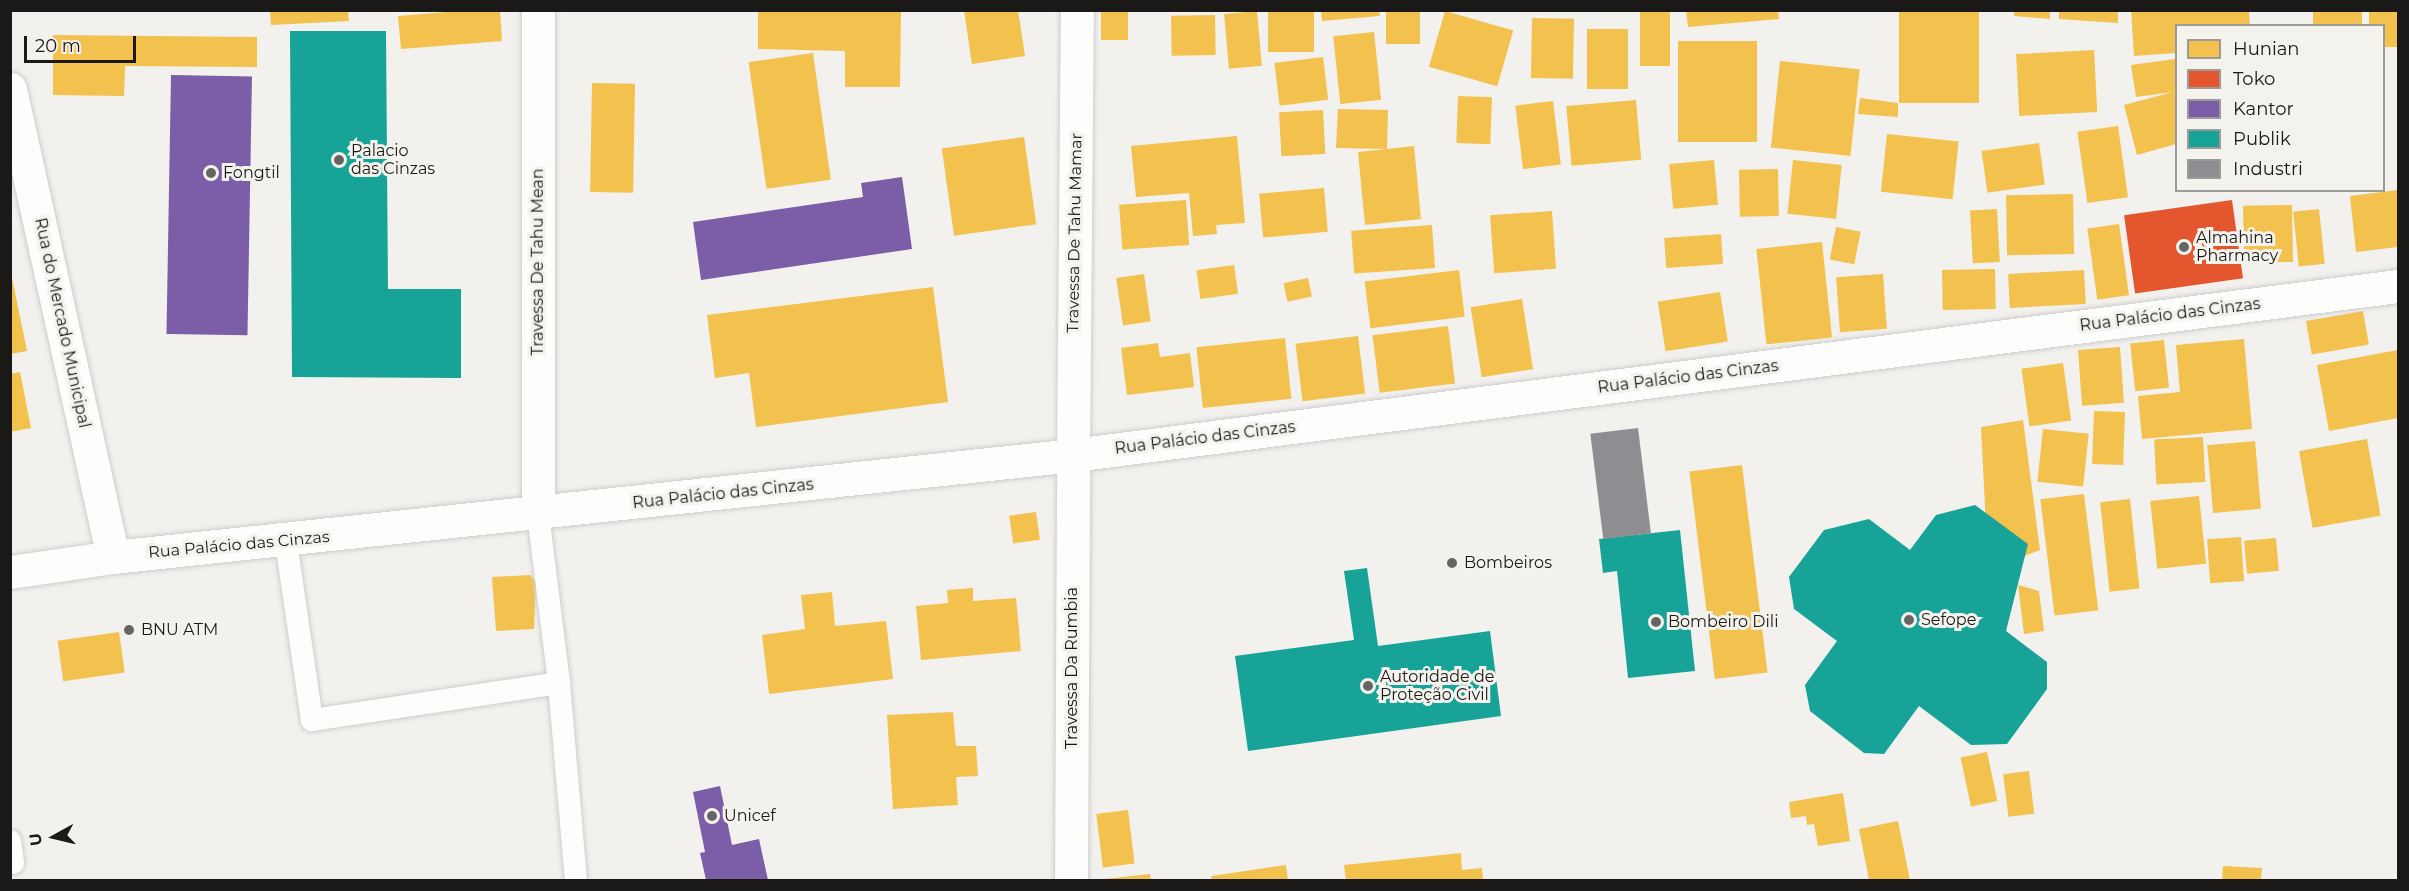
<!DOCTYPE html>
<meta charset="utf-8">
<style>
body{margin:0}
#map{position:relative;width:2409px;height:891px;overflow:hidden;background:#f2f1ee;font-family:Montserrat,sans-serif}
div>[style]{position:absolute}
.homes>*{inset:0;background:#f2c14e;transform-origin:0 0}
.shops>*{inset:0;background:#e4572e;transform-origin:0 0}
.offices>*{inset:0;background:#7b5ea7;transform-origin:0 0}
.public>*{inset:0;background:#17a398}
.industry>*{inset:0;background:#8d8d92;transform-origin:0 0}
.roads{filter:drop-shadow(0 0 2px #cecdcb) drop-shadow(0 0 2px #cecdcb)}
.lane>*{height:22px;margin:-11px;padding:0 11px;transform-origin:11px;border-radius:11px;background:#fdfdfc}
.street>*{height:33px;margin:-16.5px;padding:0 16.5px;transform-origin:16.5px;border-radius:16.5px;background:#fdfdfc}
.secondary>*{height:33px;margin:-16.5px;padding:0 16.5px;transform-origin:16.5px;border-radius:16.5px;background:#fdfdfc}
.dots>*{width:16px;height:16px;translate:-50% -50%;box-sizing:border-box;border:3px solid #f3f2ed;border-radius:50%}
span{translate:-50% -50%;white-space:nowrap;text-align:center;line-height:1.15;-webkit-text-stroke:6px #f3f2ed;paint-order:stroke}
.poi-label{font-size:16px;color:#1a1918}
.left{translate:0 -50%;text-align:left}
.street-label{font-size:16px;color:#1a1918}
.frame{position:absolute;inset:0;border:12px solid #1a1918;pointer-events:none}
.legend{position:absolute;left:2175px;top:24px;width:210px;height:168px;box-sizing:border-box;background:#f3f2ed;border:2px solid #9c9b98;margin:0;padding:8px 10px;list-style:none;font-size:18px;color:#1a1918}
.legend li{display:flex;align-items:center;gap:12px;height:30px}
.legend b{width:30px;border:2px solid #9c9b98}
.north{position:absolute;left:24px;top:807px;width:60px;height:60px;-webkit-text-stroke:4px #f3f2ed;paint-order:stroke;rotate:262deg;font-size:16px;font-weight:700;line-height:24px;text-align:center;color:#1a1918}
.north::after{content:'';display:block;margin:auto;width:21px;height:27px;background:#1a1918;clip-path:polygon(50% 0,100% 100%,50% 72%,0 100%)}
.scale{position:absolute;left:24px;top:36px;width:112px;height:27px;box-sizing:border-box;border:3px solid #1a1918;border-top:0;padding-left:8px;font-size:18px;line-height:21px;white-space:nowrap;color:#1a1918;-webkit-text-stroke:4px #f3f2ed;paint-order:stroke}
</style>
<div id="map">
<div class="homes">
<i style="clip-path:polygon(270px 10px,348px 10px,349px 21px,271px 25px)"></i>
<i style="clip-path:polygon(471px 10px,500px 10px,502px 41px,401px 49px,398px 16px)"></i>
<i style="clip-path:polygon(758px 10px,901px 10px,900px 87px,845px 87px,845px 51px,758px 49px)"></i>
<i style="clip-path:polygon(964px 10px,1018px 10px,1025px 56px,972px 64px)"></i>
<i style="left:1101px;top:10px;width:27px;height:30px"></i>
<i style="left:1268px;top:10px;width:46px;height:42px"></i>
<i style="clip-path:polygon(1321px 10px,1379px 10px,1380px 16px,1322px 21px)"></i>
<i style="left:1386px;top:10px;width:34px;height:34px"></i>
<i style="left:1640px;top:10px;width:30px;height:56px"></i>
<i style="clip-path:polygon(1686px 10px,1778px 10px,1779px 19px,1688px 27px)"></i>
<i style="left:1899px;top:10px;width:80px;height:93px"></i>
<i style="clip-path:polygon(2014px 10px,2050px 10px,2050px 19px,2014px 16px)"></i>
<i style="clip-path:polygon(2059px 10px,2118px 10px,2118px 23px,2059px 19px)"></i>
<i style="clip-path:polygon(2131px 10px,2249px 10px,2250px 26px,2176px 26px,2176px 53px,2134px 56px)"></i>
<i style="left:2313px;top:10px;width:49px;height:16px"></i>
<i style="clip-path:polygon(2369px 10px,2398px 10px,2398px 47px,2384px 47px,2384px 26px,2369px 26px)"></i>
<i style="left:1257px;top:11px;width:55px;height:33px;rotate:85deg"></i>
<i style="left:1445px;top:11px;width:71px;height:58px;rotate:16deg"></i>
<i style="left:1215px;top:15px;width:40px;height:44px;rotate:89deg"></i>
<i style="left:1532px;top:18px;width:42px;height:60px;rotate:1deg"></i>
<i style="left:1587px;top:29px;width:41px;height:60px"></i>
<i style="left:1374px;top:32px;width:68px;height:41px;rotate:84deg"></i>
<i style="clip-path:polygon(53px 35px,257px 37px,257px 67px,125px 66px,124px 96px,53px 95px)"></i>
<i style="left:1678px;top:41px;width:79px;height:101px"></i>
<i style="left:2094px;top:50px;width:62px;height:78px;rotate:87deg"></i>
<i style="left:813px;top:53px;width:128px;height:65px;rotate:82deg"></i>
<i style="left:1323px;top:57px;width:43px;height:49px;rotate:83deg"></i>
<i style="clip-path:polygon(2175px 59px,2176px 144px,2137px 155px,2124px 105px,2173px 92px,2136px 97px,2131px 65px)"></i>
<i style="left:1780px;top:61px;width:80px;height:87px;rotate:6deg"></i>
<i style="left:592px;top:83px;width:43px;height:109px;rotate:1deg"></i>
<i style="left:1458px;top:96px;width:34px;height:47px;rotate:2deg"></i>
<i style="clip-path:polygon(1860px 98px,1898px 103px,1898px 117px,1858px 114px)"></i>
<i style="left:1636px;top:100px;width:60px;height:70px;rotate:85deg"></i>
<i style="left:1553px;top:101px;width:64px;height:38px;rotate:83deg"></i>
<i style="clip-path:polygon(1338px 109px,1388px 110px,1387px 149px,1414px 146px,1421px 219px,1365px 225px,1358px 152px,1387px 149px,1336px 148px)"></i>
<i style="left:1323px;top:110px;width:44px;height:44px;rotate:87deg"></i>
<i style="left:2118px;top:126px;width:72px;height:41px;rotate:82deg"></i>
<i style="left:1887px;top:134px;width:72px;height:58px;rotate:6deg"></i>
<i style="clip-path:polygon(1237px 136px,1245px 223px,1216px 225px,1217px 234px,1193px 236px,1189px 193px,1136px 197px,1131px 146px)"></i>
<i style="left:1024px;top:137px;width:88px;height:83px;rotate:82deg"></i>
<i style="left:2039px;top:143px;width:42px;height:58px;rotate:82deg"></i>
<i style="left:1714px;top:160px;width:45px;height:45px;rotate:85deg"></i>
<i style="left:1793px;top:160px;width:49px;height:54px;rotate:6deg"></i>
<i style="left:1778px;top:169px;width:47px;height:39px;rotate:89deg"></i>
<i style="left:1324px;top:188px;width:44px;height:65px;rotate:85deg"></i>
<i style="clip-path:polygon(2398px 190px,2398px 247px,2356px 252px,2350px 196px)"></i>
<i style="left:2073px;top:194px;width:60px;height:67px;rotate:89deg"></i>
<i style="left:1186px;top:200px;width:45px;height:67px;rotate:86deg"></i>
<i style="left:2292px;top:205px;width:57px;height:49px;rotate:89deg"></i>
<i style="left:1997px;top:209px;width:53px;height:27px;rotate:87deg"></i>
<i style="left:2319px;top:209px;width:55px;height:26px;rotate:84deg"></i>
<i style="left:1552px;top:211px;width:58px;height:62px;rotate:86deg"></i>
<i style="left:2119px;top:224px;width:72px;height:32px;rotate:82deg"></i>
<i style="left:1432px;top:225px;width:43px;height:81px;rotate:86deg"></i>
<i style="left:1836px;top:227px;width:25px;height:33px;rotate:11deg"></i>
<i style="left:1721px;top:234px;width:30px;height:57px;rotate:86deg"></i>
<i style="left:1822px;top:242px;width:96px;height:66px;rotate:84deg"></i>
<i style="left:1234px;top:265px;width:29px;height:38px;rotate:82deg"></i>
<i style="clip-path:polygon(10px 268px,27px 351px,10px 354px)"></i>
<i style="left:1995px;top:269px;width:40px;height:53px;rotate:89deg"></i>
<i style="left:1459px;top:270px;width:47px;height:95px;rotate:83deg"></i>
<i style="left:2084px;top:270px;width:34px;height:76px;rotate:87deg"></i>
<i style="left:1144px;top:274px;width:48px;height:28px;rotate:82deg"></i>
<i style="left:1883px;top:274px;width:55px;height:47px;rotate:86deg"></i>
<i style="left:1308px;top:278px;width:19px;height:25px;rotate:78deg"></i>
<i style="clip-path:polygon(933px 287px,948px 402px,756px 427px,749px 373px,715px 378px,707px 315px)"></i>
<i style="left:1720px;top:292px;width:50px;height:63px;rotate:81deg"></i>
<i style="left:1522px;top:299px;width:71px;height:52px;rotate:81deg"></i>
<i style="left:2363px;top:311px;width:34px;height:58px;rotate:80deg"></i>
<i style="left:1448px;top:326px;width:58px;height:76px;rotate:83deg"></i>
<i style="left:1358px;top:336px;width:58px;height:63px;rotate:83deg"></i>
<i style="left:1285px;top:338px;width:61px;height:89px;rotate:84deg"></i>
<i style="clip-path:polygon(2244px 339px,2252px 429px,2142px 439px,2138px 396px,2180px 392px,2176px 345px)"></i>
<i style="left:2164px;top:340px;width:48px;height:34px;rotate:84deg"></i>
<i style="clip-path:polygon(1158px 343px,1160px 357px,1190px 353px,1194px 387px,1127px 395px,1121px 348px)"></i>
<i style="left:2120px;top:347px;width:56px;height:42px;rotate:86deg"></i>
<i style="clip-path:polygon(2398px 350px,2398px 418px,2329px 431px,2317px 365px)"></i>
<i style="left:2063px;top:363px;width:58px;height:42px;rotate:82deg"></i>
<i style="clip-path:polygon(20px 372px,31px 428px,10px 432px,10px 374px)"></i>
<i style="left:2094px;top:411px;width:31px;height:53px;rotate:2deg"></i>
<i style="clip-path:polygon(2023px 420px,2040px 550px,2004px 564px,1987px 545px,1981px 427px)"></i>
<i style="left:2043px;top:429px;width:46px;height:53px;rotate:6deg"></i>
<i style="left:2203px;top:437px;width:45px;height:49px;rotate:87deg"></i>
<i style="left:2367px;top:439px;width:78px;height:69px;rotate:80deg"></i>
<i style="left:2255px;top:441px;width:68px;height:48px;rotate:85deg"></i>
<i style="left:1742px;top:465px;width:209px;height:53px;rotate:83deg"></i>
<i style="left:2084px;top:494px;width:117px;height:44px;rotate:83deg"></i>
<i style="left:2199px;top:496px;width:68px;height:49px;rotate:84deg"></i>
<i style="left:2130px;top:499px;width:90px;height:30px;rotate:84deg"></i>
<i style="left:1036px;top:512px;width:28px;height:27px;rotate:82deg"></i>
<i style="left:2241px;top:537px;width:44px;height:34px;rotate:86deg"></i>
<i style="left:2276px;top:538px;width:33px;height:32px;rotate:85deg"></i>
<i style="clip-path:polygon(530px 575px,536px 582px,534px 629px,496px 631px,492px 577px)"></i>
<i style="clip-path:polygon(2018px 585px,2039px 591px,2044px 631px,2024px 634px)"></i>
<i style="clip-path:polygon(973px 588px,973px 601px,1016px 598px,1021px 651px,921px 660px,916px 606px,948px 603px,947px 590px)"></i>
<i style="clip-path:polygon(832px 592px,835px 626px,886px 621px,893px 679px,769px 694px,762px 635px,805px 629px,801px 595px)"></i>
<i style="left:119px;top:632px;width:41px;height:62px;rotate:82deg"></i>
<i style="clip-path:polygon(953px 712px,956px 746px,976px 746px,978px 776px,956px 777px,958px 805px,893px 809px,887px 715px)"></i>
<i style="left:1987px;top:752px;width:50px;height:27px;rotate:78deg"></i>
<i style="left:2029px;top:771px;width:43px;height:26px;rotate:83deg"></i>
<i style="clip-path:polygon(1843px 793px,1850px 841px,1818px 846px,1814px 824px,1807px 825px,1806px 816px,1791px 818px,1789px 802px)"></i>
<i style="left:1128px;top:810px;width:54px;height:32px;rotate:83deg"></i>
<i style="clip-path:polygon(1898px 821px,1910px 880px,1869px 880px,1859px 829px)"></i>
<i style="clip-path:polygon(1461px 853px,1462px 870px,1482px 868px,1483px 880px,1346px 880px,1344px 865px)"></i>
<i style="clip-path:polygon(1286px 865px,1288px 880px,1212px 880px,1211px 876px)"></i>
<i style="clip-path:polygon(2223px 866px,2262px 868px,2261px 880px,2222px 880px)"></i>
<i style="clip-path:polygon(1150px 874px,1151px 880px,1104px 880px,1104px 879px)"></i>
</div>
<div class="shops">
<i style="left:2232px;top:200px;width:79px;height:109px;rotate:82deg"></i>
</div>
<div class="offices">
<i style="left:171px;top:75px;width:81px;height:259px;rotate:1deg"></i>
<i style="clip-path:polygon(902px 177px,912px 249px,701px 280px,693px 222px,863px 197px,861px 183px)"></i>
<i style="clip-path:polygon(720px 786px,732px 845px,759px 839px,768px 880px,706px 880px,700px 853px,705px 852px,693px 792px)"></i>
</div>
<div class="public">
<i style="clip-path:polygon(290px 31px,386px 31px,388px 289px,461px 289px,461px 378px,292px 377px)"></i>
<i style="clip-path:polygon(1975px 505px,2028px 544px,2006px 631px,2047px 662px,2047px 689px,2007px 744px,1971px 745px,1919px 706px,1884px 754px,1864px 753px,1810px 711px,1805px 685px,1837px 641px,1794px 609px,1789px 577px,1824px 530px,1869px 519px,1910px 550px,1936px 515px)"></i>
<i style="clip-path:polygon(1680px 530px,1695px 671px,1628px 678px,1617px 571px,1603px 573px,1599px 539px)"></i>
<i style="clip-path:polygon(1367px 568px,1378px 646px,1490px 631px,1501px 716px,1248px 751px,1235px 656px,1354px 640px,1344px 571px)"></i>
</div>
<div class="industry">
<i style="left:1638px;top:428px;width:106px;height:48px;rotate:83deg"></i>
</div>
<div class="roads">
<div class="lane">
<i style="left:538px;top:514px;width:170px;rotate:82.9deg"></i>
<i style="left:559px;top:683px;width:198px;rotate:85.1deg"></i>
<i style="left:286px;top:542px;width:180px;rotate:81.7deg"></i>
<i style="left:312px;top:720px;width:250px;rotate:-8.5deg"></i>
<i style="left:10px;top:841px;width:22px;rotate:82deg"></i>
</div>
<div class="street">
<i style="left:10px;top:89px;width:479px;rotate:77.6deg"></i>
<i style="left:1073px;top:455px;width:445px;rotate:-89.5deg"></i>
<i style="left:538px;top:514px;width:504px;rotate:-90deg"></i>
</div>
<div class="secondary">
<i style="left:10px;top:572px;width:104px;rotate:-8.3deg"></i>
<i style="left:113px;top:557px;width:965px;rotate:-6.06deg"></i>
<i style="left:1073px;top:455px;width:1336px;rotate:-7.27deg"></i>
<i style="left:1071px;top:880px;width:425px;rotate:-89.7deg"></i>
</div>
</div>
<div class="dots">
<i style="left:339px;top:160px;background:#666563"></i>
<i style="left:211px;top:173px;background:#666563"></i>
<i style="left:2184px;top:247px;background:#666563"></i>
<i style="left:1452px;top:563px;background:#666563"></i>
<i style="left:1909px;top:620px;background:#666563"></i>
<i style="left:1656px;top:622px;background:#666563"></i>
<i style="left:129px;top:630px;background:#666563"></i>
<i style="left:1368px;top:686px;background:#666563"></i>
<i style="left:712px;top:816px;background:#666563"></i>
</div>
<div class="poi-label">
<span class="left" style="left:351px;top:160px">Palacio<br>das Cinzas</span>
<span class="left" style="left:223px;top:173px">Fongtil</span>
<span class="left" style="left:2196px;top:247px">Almahina<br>Pharmacy</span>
<span class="left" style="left:1464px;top:563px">Bombeiros</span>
<span class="left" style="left:1921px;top:620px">Sefope</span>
<span class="left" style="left:1668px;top:622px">Bombeiro Dili</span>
<span class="left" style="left:141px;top:630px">BNU ATM</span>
<span class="left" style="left:1380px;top:686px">Autoridade de<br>Proteção Civil</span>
<span class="left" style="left:724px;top:816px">Unicef</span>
</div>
<div class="street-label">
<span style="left:1075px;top:233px;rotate:-89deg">Travessa De Tahu Mamar</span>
<span style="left:538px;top:262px;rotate:-90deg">Travessa De Tahu Mean</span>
<span style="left:2170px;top:315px;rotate:-7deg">Rua Palácio das Cinzas</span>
<span style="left:62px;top:323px;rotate:78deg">Rua do Mercado Municipal</span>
<span style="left:1688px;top:377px;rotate:-7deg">Rua Palácio das Cinzas</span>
<span style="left:1205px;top:438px;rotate:-7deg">Rua Palácio das Cinzas</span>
<span style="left:723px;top:494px;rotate:-6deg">Rua Palácio das Cinzas</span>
<span style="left:239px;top:545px;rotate:-5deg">Rua Palácio das Cinzas</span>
<span style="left:1072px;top:668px;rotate:-90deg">Travessa Da Rumbia</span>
</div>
<div class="frame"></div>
<ul class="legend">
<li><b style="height:16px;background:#f2c14e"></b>Hunian</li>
<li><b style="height:16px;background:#e4572e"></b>Toko</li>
<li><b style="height:16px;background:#7b5ea7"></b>Kantor</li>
<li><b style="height:16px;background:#17a398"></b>Publik</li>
<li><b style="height:16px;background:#8d8d92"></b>Industri</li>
</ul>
<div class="north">U</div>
<div class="scale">20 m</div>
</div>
